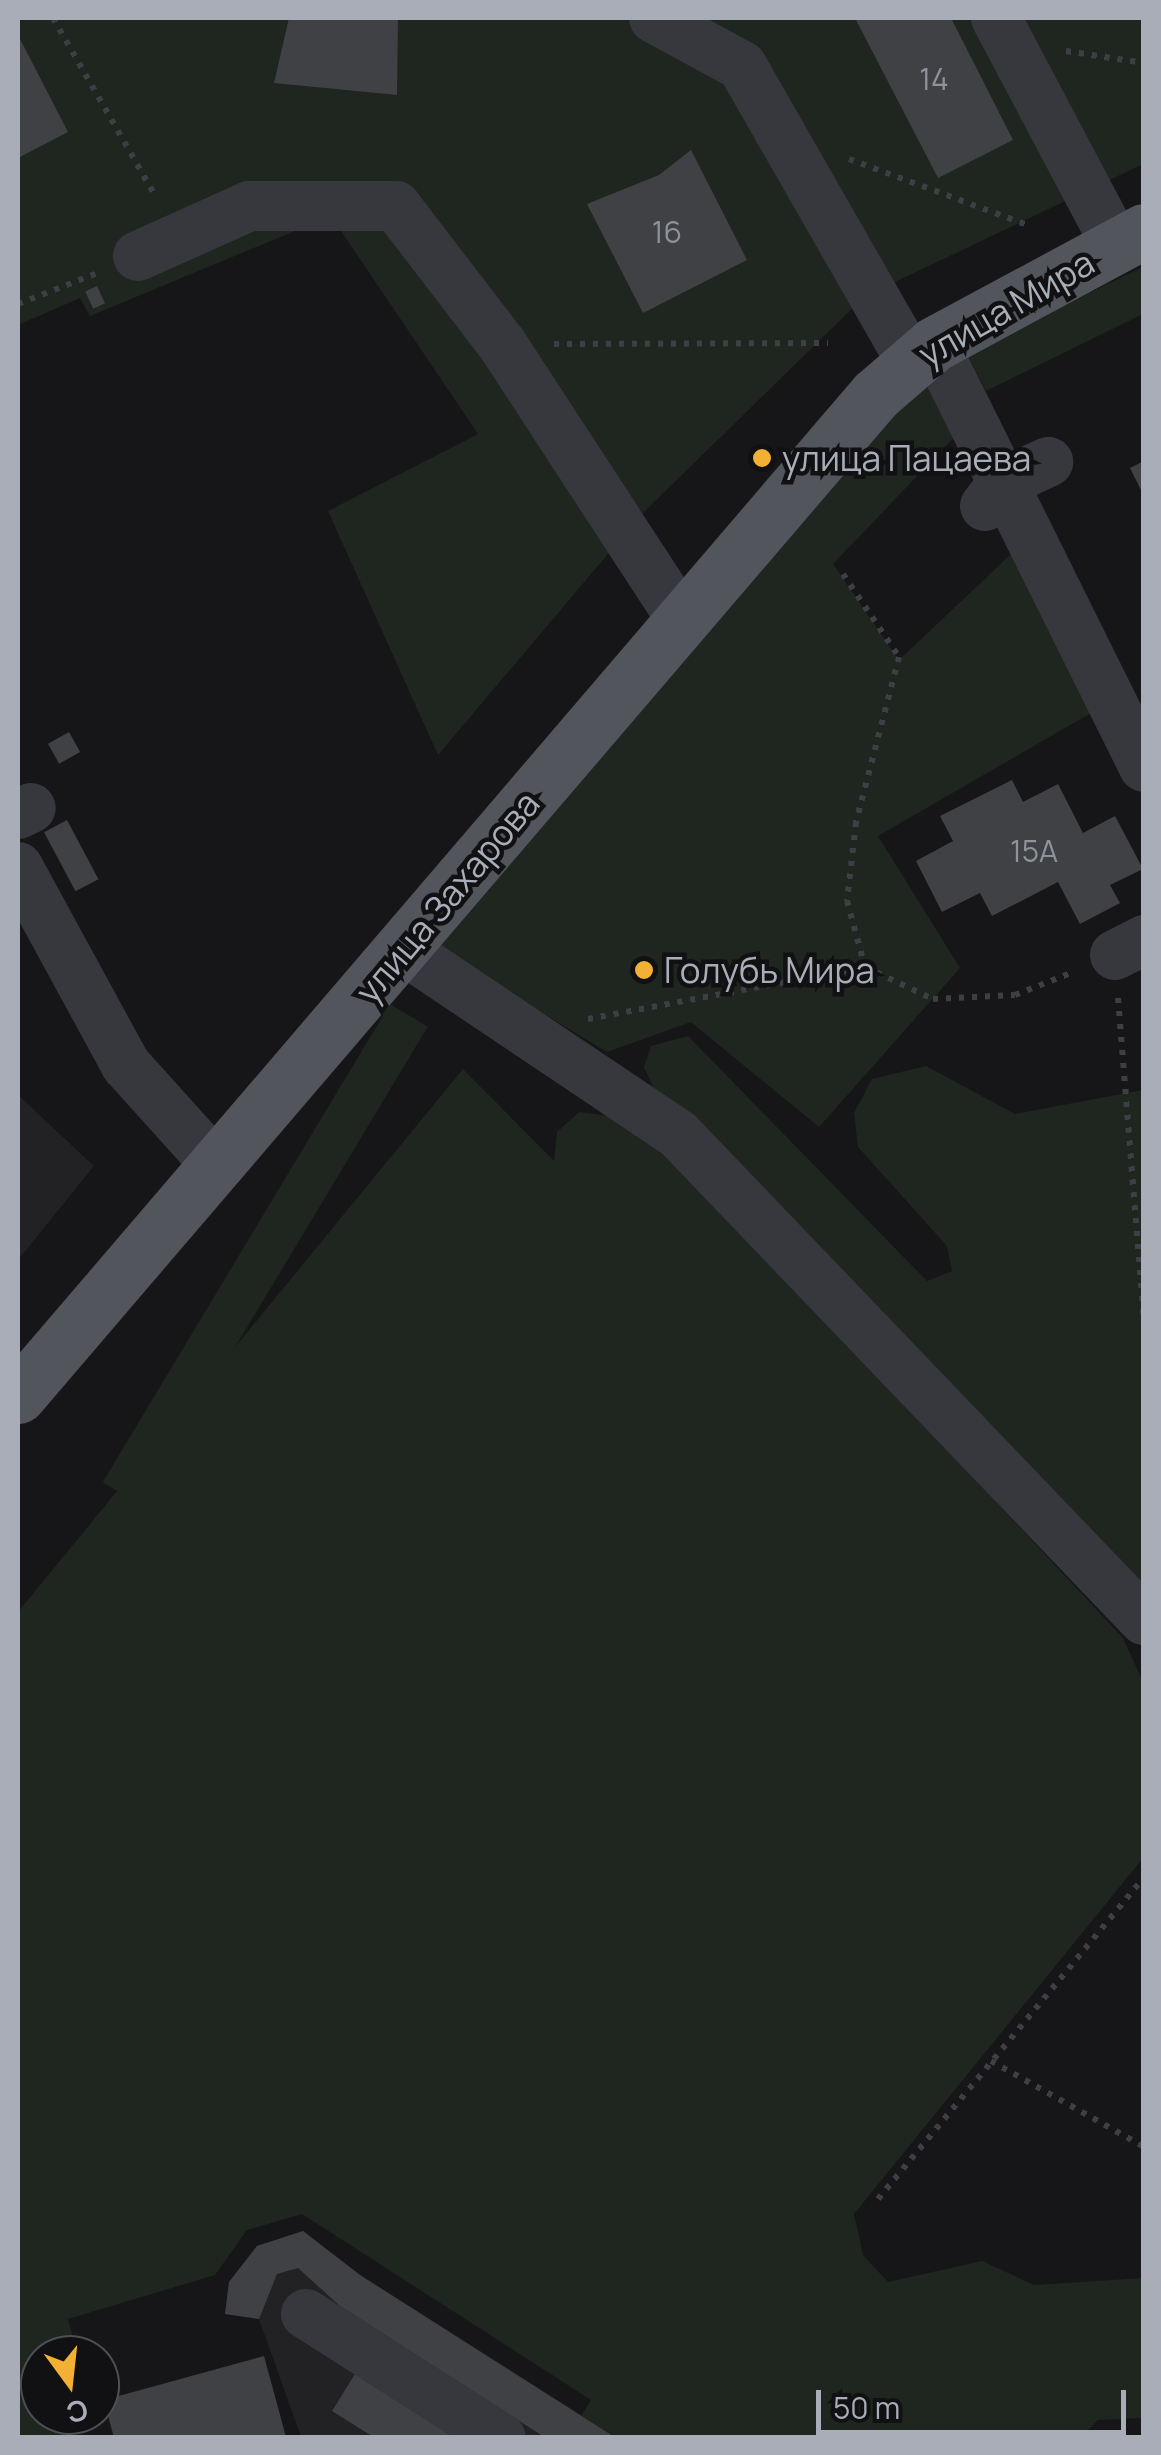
<!DOCTYPE html>
<meta charset="utf-8">
<style>
body{margin:0}
#map{position:relative;width:1161px;height:2455px;overflow:hidden;background:#161618;font-family:Manrope,sans-serif}
div>[style]{position:absolute}
.built>*{inset:0;background:#222225}
.green>*{inset:0;background:#1e261f;transform-origin:0 0}
.building>*{inset:0;background:#404145;transform-origin:0 0}
.path>*{height:6px;margin-top:-3px;transform-origin:0;background:repeating-linear-gradient(90deg,#3d3f44 0 5px,transparent 0 13px)}
.minor>*{height:50px;margin:-25px;padding:0 25px;transform-origin:25px;border-radius:25px;background:#37383d}
.major>*{height:55px;margin:-27.5px;padding:0 27.5px;transform-origin:27.5px;border-radius:27.5px;background:#53555c}
.dots>*{width:28px;height:28px;translate:-50% -50%;box-sizing:border-box;border:5px solid #111113;border-radius:50%}
span{translate:-50% -50%;white-space:nowrap;text-align:center;line-height:1.15;-webkit-text-stroke:9px #111113;paint-order:stroke}
.number-label{font-size:30px;color:#8e929b}
.number-label span{-webkit-text-stroke-width:0}
.street-label{font-size:35px;color:#a8adb8}
.poi-label{font-size:35px;color:#a8adb8}
.left{translate:0 -50%;text-align:left}
.frame{position:absolute;inset:0;border:20px solid #a8adb8;pointer-events:none}
.north{position:absolute;left:20px;top:2335px;width:100px;height:100px;box-sizing:border-box;background:#111113;border:2px solid #4d4f55;border-radius:50%;rotate:165deg;font-size:28px;font-weight:700;line-height:40px;text-align:center;color:#a8adb8}
.north::after{content:'';display:block;margin:auto;width:35px;height:45px;background:#f2b134;clip-path:polygon(50% 0,100% 100%,50% 72%,0 100%)}
.scale{position:absolute;left:816px;top:2390px;width:310px;height:45px;box-sizing:border-box;border:5px solid #a8adb8;border-top:0;padding-left:12px;font-size:30px;line-height:35px;white-space:nowrap;color:#a8adb8;-webkit-text-stroke:8px #111113;paint-order:stroke}
</style>
<div id="map">
<div class="built">
<i style="clip-path:polygon(18px 1095px,94px 1166px,18px 1260px)"></i>
<i style="clip-path:polygon(303px 2231px,360px 2275px,616px 2437px,301px 2437px,259px 2319px,225px 2314px,229px 2282px,257px 2246px)"></i>
</div>
<div class="green">
<i style="clip-path:polygon(18px 18px,625px 18px,733px 79px,858px 303px,640px 516px,438px 755px,328px 511px,478px 434px,331px 216px,90px 316px,80px 298px,18px 325px)"></i>
<i style="clip-path:polygon(674px 18px,1143px 18px,1143px 164px,895px 282px)"></i>
<i style="clip-path:polygon(1143px 267px,1143px 314px,986px 391px,966px 352px)"></i>
<i style="clip-path:polygon(932px 365px,965px 426px,833px 564px,899px 660px,1025px 541px,1098px 709px,878px 836px,960px 968px,819px 1127px,691px 1022px,607px 1052px,436px 949px)"></i>
<i style="left:390px;top:1004px;width:44px;height:558px;rotate:31deg"></i>
<i style="clip-path:polygon(688px 1036px,927px 1281px,952px 1271px,947px 1246px,858px 1147px,854px 1113px,872px 1079px,926px 1066px,1015px 1114px,1143px 1090px,1143px 1593px,653px 1087px,644px 1067px,651px 1046px)"></i>
<i style="clip-path:polygon(463px 1069px,554px 1161px,557px 1132px,579px 1112px,640px 1120px,1123px 1638px,1144px 1684px,1143px 1858px,854px 2214px,863px 2255px,888px 2282px,982px 2261px,1034px 2285px,1143px 2278px,1143px 2418px,1098px 2420px,1080px 2438px,616px 2437px,581px 2416px,591px 2400px,302px 2214px,247px 2230px,215px 2275px,68px 2319px,78px 2355px,40px 2355px,40px 2415px,86px 2415px,69px 2437px,18px 2438px,18px 1612px)"></i>
</div>
<div class="building">
<i style="clip-path:polygon(289px 18px,398px 18px,397px 95px,274px 83px)"></i>
<i style="clip-path:polygon(855px 18px,951px 18px,1013px 140px,938px 178px)"></i>
<i style="clip-path:polygon(18px 35px,68px 132px,18px 158px)"></i>
<i style="clip-path:polygon(691px 150px,747px 260px,643px 313px,587px 204px,659px 175px)"></i>
<i style="left:97px;top:286px;width:19px;height:13px;rotate:65deg"></i>
<i style="clip-path:polygon(1144px 461px,1144px 496px,1130px 468px)"></i>
<i style="left:69px;top:732px;width:23px;height:24px;rotate:61deg"></i>
<i style="clip-path:polygon(1012px 780px,1023px 802px,1058px 784px,1083px 833px,1115px 816px,1143px 869px,1110px 885px,1120px 903px,1080px 924px,1058px 882px,992px 916px,980px 893px,942px 912px,916px 861px,953px 841px,940px 816px)"></i>
<i style="left:67px;top:820px;width:67px;height:26px;rotate:62deg"></i>
<i style="clip-path:polygon(303px 2231px,360px 2275px,616px 2438px,546px 2438px,340px 2306px,298px 2268px,277px 2274px,259px 2319px,225px 2314px,229px 2282px,257px 2246px)"></i>
<i style="clip-path:polygon(264px 2356px,286px 2437px,114px 2438px,104px 2400px)"></i>
<i style="clip-path:polygon(355px 2374px,455px 2438px,375px 2438px,332px 2411px)"></i>
</div>
<div class="path">
<i style="left:53px;top:18px;width:207px;rotate:60.1deg"></i>
<i style="left:1066px;top:51px;width:79px;rotate:8.7deg"></i>
<i style="left:849px;top:159px;width:193px;rotate:20.3deg"></i>
<i style="left:18px;top:304px;width:88px;rotate:-21.3deg"></i>
<i style="left:554px;top:344px;width:274px;rotate:-0.2deg"></i>
<i style="left:843px;top:574px;width:100px;rotate:56deg"></i>
<i style="left:899px;top:657px;width:171px;rotate:104.6deg"></i>
<i style="left:856px;top:822px;width:80px;rotate:96.5deg"></i>
<i style="left:847px;top:901px;width:68px;rotate:74.7deg"></i>
<i style="left:865px;top:967px;width:75px;rotate:25.2deg"></i>
<i style="left:933px;top:999px;width:82px;rotate:-2.8deg"></i>
<i style="left:1015px;top:995px;width:62px;rotate:-21.6deg"></i>
<i style="left:1118px;top:998px;width:321px;rotate:85.4deg"></i>
<i style="left:588px;top:1019px;width:282px;rotate:-10.6deg"></i>
<i style="left:991px;top:2061px;width:176px;rotate:29.3deg"></i>
<i style="left:878px;top:2199px;width:417px;rotate:-50.4deg"></i>
</div>
<div class="minor">
<i style="left:654px;top:18px;width:100px;rotate:28.6deg"></i>
<i style="left:742px;top:66px;width:340px;rotate:60.2deg"></i>
<i style="left:996px;top:18px;width:257px;rotate:62.1deg"></i>
<i style="left:138px;top:256px;width:122px;rotate:-24.2deg"></i>
<i style="left:249px;top:206px;width:147px"></i>
<i style="left:396px;top:206px;width:174px;rotate:52.5deg"></i>
<i style="left:502px;top:344px;width:326px;rotate:56.9deg"></i>
<i style="left:934px;top:344px;width:472px;rotate:63.6deg"></i>
<i style="left:985px;top:506px;width:29px;rotate:-52deg"></i>
<i style="left:1003px;top:483px;width:50px;rotate:-25deg"></i>
<i style="left:18px;top:814px;width:14px;rotate:-25deg"></i>
<i style="left:18px;top:867px;width:226px;rotate:61.4deg"></i>
<i style="left:126px;top:1065px;width:136px;rotate:48deg"></i>
<i style="left:404px;top:950px;width:331px;rotate:33.9deg"></i>
<i style="left:679px;top:1135px;width:672px;rotate:46.21deg"></i>
<i style="left:1115px;top:955px;width:33px;rotate:-27deg"></i>
<i style="left:306px;top:2314px;width:231px;rotate:32.5deg"></i>
</div>
<div class="major">
<i style="left:18px;top:1396px;width:1318px;rotate:-49.43deg"></i>
<i style="left:875px;top:395px;width:78px;rotate:-40.8deg"></i>
<i style="left:934px;top:344px;width:238px;rotate:-28.3deg"></i>
</div>
<div class="dots">
<i style="left:762px;top:458px;background:#f2b134"></i>
<i style="left:644px;top:970px;background:#f2b134"></i>
</div>
<div class="number-label">
<span style="left:934px;top:79px">14</span>
<span style="left:667px;top:232px">16</span>
<span style="left:1034px;top:851px">15А</span>
</div>
<div class="street-label">
<span style="left:1006px;top:308px;rotate:-30deg">улица Мира</span>
<span style="left:447px;top:897px;rotate:-50deg">улица Захарова</span>
</div>
<div class="poi-label">
<span class="left" style="left:782px;top:458px">улица Пацаева</span>
<span class="left" style="left:664px;top:970px">Голубь Мира</span>
</div>
<div class="frame"></div>
<div class="north">С</div>
<div class="scale">50 m</div>
</div>
